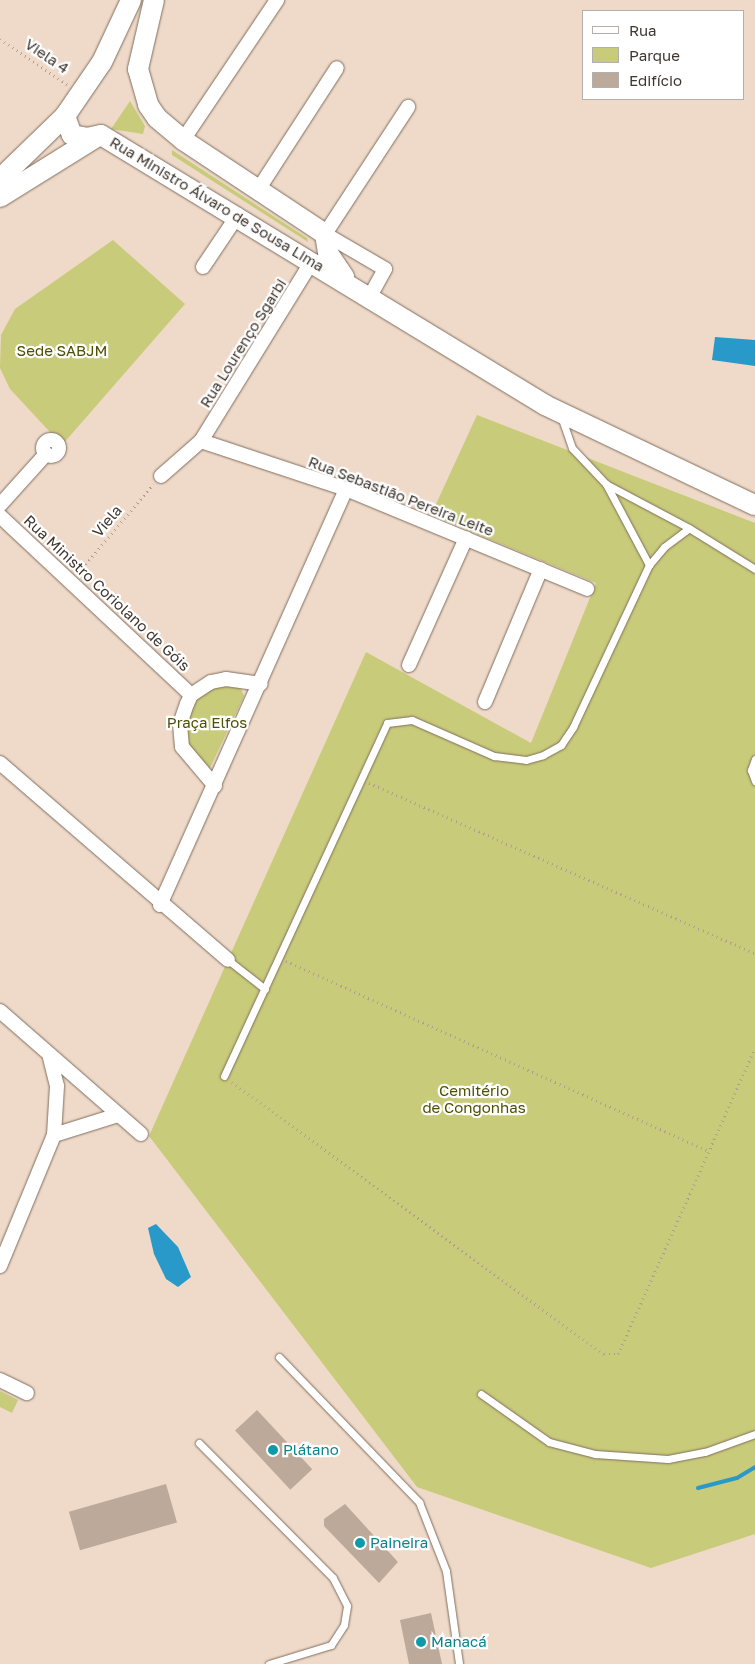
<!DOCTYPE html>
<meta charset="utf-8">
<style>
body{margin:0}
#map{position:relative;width:755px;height:1664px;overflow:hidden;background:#efdac9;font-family:"Golos Text",sans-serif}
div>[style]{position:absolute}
.green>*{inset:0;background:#c8cb79}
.water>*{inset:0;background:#2899c8}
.stream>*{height:4px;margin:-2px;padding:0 2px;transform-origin:2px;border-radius:2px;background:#2899c8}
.building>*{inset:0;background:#bda999;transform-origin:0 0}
.path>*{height:2.5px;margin-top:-1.25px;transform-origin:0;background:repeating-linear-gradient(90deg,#ae9e91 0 1px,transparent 0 5px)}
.roads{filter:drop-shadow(0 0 1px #806e5e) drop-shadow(0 0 1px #806e5e)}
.lane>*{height:7px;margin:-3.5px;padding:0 3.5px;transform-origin:3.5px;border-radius:3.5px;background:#fff}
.street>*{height:14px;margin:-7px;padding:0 7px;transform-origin:7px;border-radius:7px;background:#fff}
.street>.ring{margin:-7px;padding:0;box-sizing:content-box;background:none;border:14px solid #fff;border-radius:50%}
.secondary>*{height:20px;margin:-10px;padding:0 10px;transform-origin:10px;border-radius:10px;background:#fff}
.dots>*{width:14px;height:14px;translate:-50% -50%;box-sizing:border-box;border:2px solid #fff;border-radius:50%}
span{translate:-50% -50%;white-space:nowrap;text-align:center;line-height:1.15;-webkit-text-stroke:4.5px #fff;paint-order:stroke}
.street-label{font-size:15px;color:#3e362f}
.park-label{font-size:15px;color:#4f5003}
.culture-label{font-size:15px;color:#0d838f}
.left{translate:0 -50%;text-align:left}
.legend{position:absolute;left:582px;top:10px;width:162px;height:90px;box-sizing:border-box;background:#fff;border:1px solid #b2afac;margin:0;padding:6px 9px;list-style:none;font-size:15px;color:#3e362f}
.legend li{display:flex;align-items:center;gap:10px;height:25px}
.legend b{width:25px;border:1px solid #b2afac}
</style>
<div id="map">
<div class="green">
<i style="clip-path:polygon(130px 101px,145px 126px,143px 134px,111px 129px)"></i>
<i style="clip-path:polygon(172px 150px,307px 238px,308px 242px,172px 155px)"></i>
<i style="clip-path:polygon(113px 240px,185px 304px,62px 445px,10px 389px,0 368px,1px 335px,15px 309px)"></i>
<i style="clip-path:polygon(477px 415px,755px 523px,755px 1534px,651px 1568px,417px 1487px,149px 1136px,366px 652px,531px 743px,596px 583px,431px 515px)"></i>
<i style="clip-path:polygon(215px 685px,240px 687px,244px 696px,209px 770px,185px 740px,183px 724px,201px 692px)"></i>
<i style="clip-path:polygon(0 1391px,18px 1400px,12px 1413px,0 1407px)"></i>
</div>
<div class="water">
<i style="clip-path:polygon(715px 337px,755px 340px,755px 366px,712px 360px)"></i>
<i style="clip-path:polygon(156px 1224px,178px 1247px,191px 1277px,178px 1287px,166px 1279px,154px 1254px,148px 1228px)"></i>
</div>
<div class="stream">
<i style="left:698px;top:1488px;width:40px;rotate:-14.4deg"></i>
<i style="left:737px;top:1478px;width:21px;rotate:-31deg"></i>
</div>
<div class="building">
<i style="left:257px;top:1410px;width:81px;height:30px;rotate:47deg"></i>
<i style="left:166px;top:1484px;width:40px;height:101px;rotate:74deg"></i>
<i style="clip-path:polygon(345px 1504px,398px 1562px,379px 1583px,324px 1526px,324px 1519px)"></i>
<i style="clip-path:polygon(431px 1613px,442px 1664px,409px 1664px,400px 1620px)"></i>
</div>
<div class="path">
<i style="left:0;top:39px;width:81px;rotate:33.9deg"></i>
<i style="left:55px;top:441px;width:4px;rotate:-63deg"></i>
<i style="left:79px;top:572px;width:115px;rotate:-49.9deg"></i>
<i style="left:369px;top:783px;width:422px;rotate:23.8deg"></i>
<i style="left:286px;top:961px;width:464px;rotate:24.2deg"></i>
<i style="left:232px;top:1082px;width:461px;rotate:36.2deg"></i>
<i style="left:604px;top:1354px;width:14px"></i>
<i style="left:618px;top:1354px;width:335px;rotate:-65.9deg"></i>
</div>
<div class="roads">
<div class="lane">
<i style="left:561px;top:416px;width:34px;rotate:71deg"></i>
<i style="left:572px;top:448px;width:50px;rotate:46.6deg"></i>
<i style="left:606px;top:484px;width:92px;rotate:62deg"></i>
<i style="left:606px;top:484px;width:94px;rotate:27.9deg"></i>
<i style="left:755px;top:759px;width:12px;rotate:110deg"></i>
<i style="left:751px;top:770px;width:12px;rotate:70deg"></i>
<i style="left:228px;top:960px;width:47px;rotate:38.1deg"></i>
<i style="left:224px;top:1076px;width:389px;rotate:-65.2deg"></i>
<i style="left:387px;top:723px;width:25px;rotate:-7deg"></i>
<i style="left:412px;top:720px;width:90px;rotate:23.7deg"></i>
<i style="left:494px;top:756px;width:32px;rotate:7deg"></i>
<i style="left:526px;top:760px;width:18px;rotate:-16deg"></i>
<i style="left:543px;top:755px;width:21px;rotate:-29deg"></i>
<i style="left:561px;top:745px;width:22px;rotate:-56deg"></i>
<i style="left:573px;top:727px;width:179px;rotate:-64.9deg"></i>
<i style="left:649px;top:565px;width:23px;rotate:-50deg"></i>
<i style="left:664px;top:547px;width:31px;rotate:-37deg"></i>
<i style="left:689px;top:528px;width:78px;rotate:31.8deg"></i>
<i style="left:279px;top:1357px;width:202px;rotate:46deg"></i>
<i style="left:419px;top:1502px;width:74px;rotate:68.6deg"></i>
<i style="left:446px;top:1571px;width:94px;rotate:82deg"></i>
<i style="left:481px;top:1394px;width:83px;rotate:35.2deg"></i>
<i style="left:549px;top:1442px;width:48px;rotate:14.6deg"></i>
<i style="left:595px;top:1454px;width:73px;rotate:3.9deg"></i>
<i style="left:668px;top:1459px;width:38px;rotate:-11deg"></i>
<i style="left:705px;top:1452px;width:53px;rotate:-19.8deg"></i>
<i style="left:199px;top:1443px;width:190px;rotate:45.2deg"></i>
<i style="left:333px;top:1578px;width:31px;rotate:63deg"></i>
<i style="left:347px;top:1606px;width:19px;rotate:99deg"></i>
<i style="left:344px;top:1625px;width:24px;rotate:123deg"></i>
<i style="left:331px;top:1645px;width:65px;rotate:163deg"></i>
</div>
<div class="street">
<i style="left:183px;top:140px;width:169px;rotate:-56.1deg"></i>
<i style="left:258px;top:190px;width:145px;rotate:-57.1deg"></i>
<i style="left:203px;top:267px;width:63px;rotate:-56.1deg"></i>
<i style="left:369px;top:298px;width:33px;rotate:-61deg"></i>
<i style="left:385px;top:269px;width:69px;rotate:-149.7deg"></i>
<i style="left:325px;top:234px;width:152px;rotate:-56.8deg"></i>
<i class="ring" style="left:43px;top:440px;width:2px;height:2px"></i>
<i style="left:201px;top:441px;width:153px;rotate:18.3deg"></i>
<i style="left:346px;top:489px;width:261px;rotate:22.5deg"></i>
<i style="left:161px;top:476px;width:53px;rotate:-41.2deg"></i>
<i style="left:201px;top:441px;width:211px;rotate:-58.3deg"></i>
<i style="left:0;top:505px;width:69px;rotate:-48deg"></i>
<i style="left:0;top:516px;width:262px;rotate:43.1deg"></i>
<i style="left:409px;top:665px;width:139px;rotate:-65.8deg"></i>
<i style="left:485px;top:702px;width:144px;rotate:-67.2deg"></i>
<i style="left:0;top:763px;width:301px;rotate:40.8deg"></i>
<i style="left:215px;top:786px;width:51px;rotate:-130.2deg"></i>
<i style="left:182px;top:747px;width:23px;rotate:-95deg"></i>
<i style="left:180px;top:724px;width:21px;rotate:-71deg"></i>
<i style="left:187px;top:704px;width:10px;rotate:-66deg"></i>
<i style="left:191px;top:695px;width:24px;rotate:-33deg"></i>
<i style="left:211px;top:682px;width:15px;rotate:-11deg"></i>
<i style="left:226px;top:679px;width:35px;rotate:8deg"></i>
<i style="left:160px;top:905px;width:456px;rotate:-65.9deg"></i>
<i style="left:0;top:1011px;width:187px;rotate:41.1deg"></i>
<i style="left:54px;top:1135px;width:67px;rotate:-17.4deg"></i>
<i style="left:0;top:1266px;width:142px;rotate:-67.6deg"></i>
<i style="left:54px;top:1135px;width:49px;rotate:-86.5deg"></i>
<i style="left:57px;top:1086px;width:30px;rotate:-104deg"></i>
<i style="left:0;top:1380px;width:30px;rotate:26deg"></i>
</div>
<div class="secondary">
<i style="left:154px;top:0;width:71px;rotate:103.1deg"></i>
<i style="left:138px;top:69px;width:37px;rotate:74deg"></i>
<i style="left:148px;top:105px;width:16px;rotate:55deg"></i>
<i style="left:157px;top:118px;width:34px;rotate:40deg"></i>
<i style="left:183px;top:140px;width:170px;rotate:33.5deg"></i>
<i style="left:65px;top:116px;width:20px;rotate:70deg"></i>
<i style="left:72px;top:135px;width:15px;rotate:11deg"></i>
<i style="left:87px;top:138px;width:14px;rotate:-12deg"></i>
<i style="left:101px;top:135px;width:520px;rotate:31.3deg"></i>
<i style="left:545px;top:405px;width:233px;rotate:25.5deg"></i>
<i style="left:0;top:179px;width:91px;rotate:-44.1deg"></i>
<i style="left:65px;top:116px;width:65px;rotate:-55.6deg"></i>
<i style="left:102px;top:62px;width:68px;rotate:-64.9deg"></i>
<i style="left:0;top:197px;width:115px;rotate:-31.9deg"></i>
<i style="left:325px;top:234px;width:19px;rotate:81deg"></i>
<i style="left:328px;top:253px;width:29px;rotate:56deg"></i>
</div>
</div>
<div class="dots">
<i style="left:273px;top:1450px;background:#0f9aa8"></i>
<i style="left:360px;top:1543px;background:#0f9aa8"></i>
<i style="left:421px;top:1642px;background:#0f9aa8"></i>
</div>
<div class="street-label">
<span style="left:47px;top:56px;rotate:34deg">Viela 4</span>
<span style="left:217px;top:204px;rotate:31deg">Rua Ministro Álvaro de Sousa Lima</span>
<span style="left:243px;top:343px;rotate:-58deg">Rua Lourenço Sgarbi</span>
<span style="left:401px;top:496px;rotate:21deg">Rua Sebastião Pereira Leite</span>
<span style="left:107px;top:521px;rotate:-50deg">Viela</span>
<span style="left:107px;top:593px;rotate:43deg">Rua Ministro Coriolano de Góis</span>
</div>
<div class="park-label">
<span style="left:62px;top:351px">Sede SABJM</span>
<span style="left:207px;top:723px">Praça Elfos</span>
<span style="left:474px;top:1099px">Cemitério<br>de Congonhas</span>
</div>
<div class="culture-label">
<span class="left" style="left:283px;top:1450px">Plátano</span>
<span class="left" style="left:370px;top:1543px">Paineira</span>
<span class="left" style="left:431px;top:1642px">Manacá</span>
</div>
<ul class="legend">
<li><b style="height:6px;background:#fff"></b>Rua</li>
<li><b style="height:14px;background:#c8cb79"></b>Parque</li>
<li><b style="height:14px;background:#bda999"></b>Edifício</li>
</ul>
</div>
